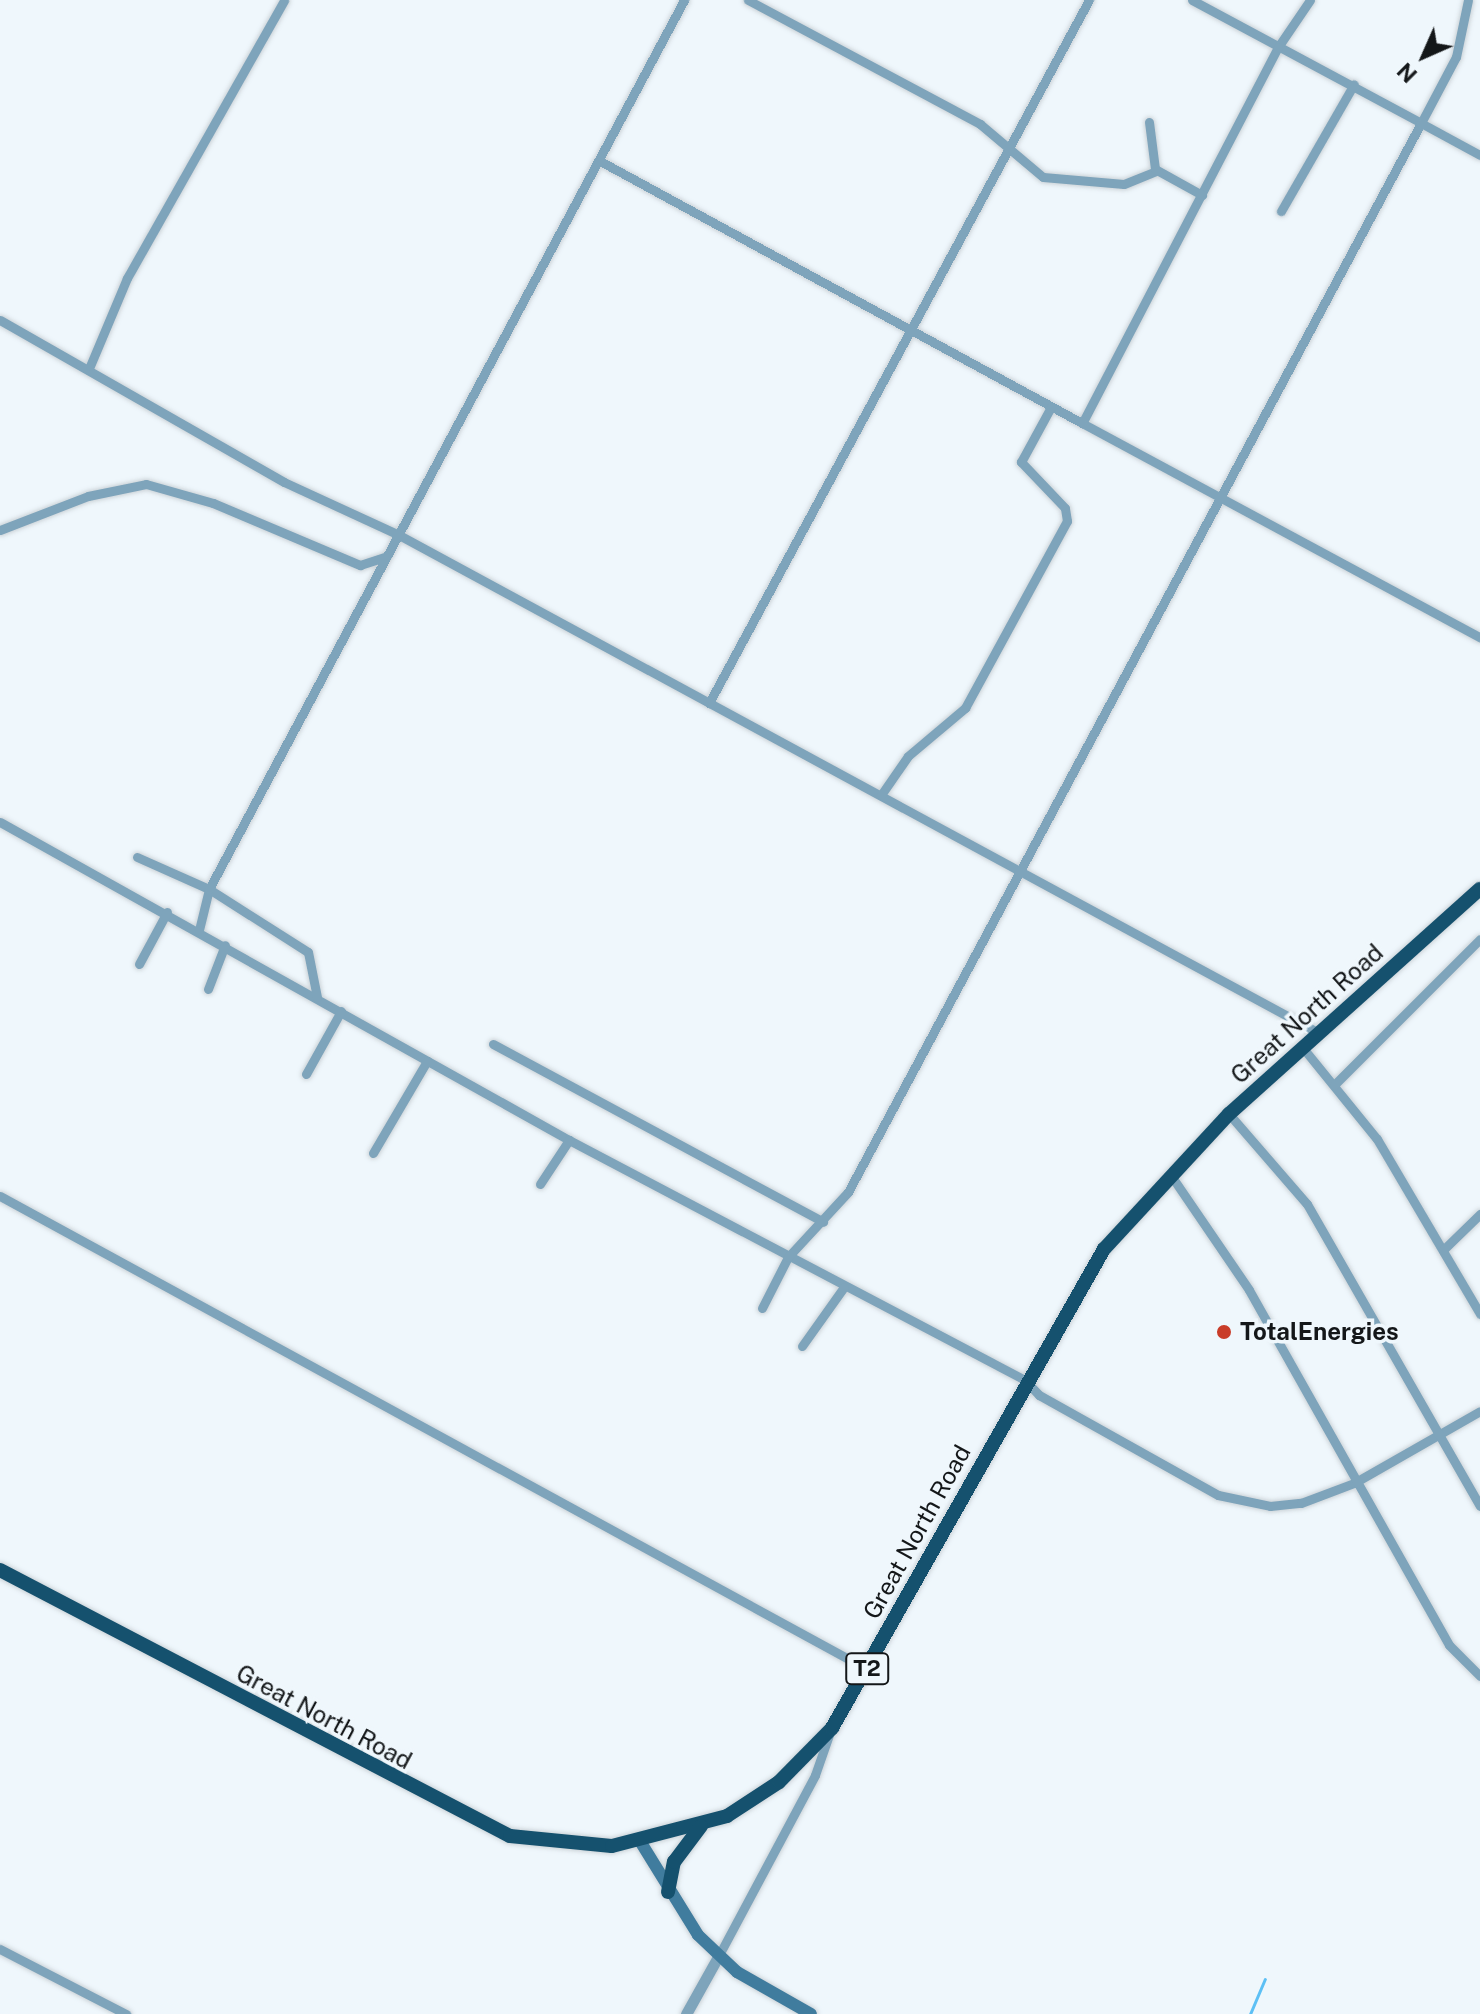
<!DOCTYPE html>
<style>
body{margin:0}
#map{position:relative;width:1480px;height:2014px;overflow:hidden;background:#eff7fc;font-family:"Public Sans",sans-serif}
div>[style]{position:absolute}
.stream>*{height:3px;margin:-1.5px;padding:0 1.5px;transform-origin:1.5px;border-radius:1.5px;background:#5dc0f5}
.roads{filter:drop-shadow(0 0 2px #ccd3d8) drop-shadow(0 0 2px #ccd3d8)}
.minor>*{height:9px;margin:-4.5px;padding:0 4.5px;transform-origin:4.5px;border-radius:4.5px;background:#7ea4bb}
.tertiary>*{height:11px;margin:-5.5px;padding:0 5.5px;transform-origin:5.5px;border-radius:5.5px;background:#7ea4bb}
.secondary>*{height:12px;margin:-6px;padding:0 6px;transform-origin:6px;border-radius:6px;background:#407c9e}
.trunk>*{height:14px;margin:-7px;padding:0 7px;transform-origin:7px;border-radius:7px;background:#15516e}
.dots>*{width:22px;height:22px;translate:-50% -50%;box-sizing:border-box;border:4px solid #eff7fc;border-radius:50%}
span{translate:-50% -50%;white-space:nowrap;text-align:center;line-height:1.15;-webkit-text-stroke:7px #eff7fc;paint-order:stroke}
.shield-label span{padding:2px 6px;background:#eff7fc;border:2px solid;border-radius:6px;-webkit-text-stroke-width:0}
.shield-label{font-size:22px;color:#141719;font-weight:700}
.street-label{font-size:24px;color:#141719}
.poi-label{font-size:24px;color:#141719;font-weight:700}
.left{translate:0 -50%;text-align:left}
.north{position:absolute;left:1384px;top:16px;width:80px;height:80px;-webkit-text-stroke:6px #eff7fc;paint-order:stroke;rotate:225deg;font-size:22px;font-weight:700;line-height:32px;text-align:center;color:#141719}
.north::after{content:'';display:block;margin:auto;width:28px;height:36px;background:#141719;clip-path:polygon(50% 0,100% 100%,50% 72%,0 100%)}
</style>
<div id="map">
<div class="stream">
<i style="left:1250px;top:2014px;width:38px;rotate:-67deg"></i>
</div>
<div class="roads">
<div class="minor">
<i style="left:748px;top:0;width:263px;rotate:28.1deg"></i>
<i style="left:980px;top:124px;width:82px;rotate:40.1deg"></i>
<i style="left:1043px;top:177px;width:81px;rotate:4.9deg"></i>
<i style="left:1124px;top:184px;width:35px;rotate:-22deg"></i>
<i style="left:1192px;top:0;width:260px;rotate:28.2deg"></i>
<i style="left:1421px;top:123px;width:75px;rotate:-62.1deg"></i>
<i style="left:1456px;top:57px;width:58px;rotate:-78.1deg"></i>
<i style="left:1310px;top:0;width:57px;rotate:124.2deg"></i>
<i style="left:1278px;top:47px;width:424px;rotate:117.5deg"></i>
<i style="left:1082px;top:423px;width:452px;rotate:28.3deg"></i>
<i style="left:1149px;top:122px;width:47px;rotate:82.7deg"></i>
<i style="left:1155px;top:169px;width:54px;rotate:29deg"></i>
<i style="left:600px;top:161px;width:549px;rotate:28.53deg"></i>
<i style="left:1281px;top:211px;width:146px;rotate:-60.1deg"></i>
<i style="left:0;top:320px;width:327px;rotate:29.7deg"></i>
<i style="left:284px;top:482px;width:127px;rotate:24.7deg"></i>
<i style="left:399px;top:535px;width:1046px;rotate:28.43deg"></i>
<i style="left:90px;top:366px;width:95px;rotate:-67.2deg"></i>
<i style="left:127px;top:278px;width:319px;rotate:-60.5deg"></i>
<i style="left:0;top:530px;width:94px;rotate:-21.1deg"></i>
<i style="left:88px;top:496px;width:59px;rotate:-11.7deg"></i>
<i style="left:146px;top:484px;width:70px;rotate:15.8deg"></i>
<i style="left:213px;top:503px;width:160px;rotate:22.9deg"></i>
<i style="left:360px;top:565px;width:28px;rotate:-18deg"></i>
<i style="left:709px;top:703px;width:799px;rotate:-61.61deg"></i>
<i style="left:881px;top:795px;width:47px;rotate:-55.3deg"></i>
<i style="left:908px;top:756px;width:75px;rotate:-40.1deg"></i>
<i style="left:965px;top:708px;width:213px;rotate:-61.4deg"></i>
<i style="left:1067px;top:521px;width:13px;rotate:-99deg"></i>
<i style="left:1065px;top:508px;width:64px;rotate:-133.7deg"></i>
<i style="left:1021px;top:462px;width:63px;rotate:-61.4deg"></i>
<i style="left:0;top:822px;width:652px;rotate:29.2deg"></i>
<i style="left:569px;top:1140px;width:515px;rotate:27.76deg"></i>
<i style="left:1025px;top:1380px;width:21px;rotate:47deg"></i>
<i style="left:1039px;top:1395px;width:205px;rotate:29.2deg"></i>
<i style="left:1218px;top:1495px;width:53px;rotate:11.9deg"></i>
<i style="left:1270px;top:1506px;width:31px;rotate:-6deg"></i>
<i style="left:1301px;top:1503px;width:57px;rotate:-20.7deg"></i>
<i style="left:1354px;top:1483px;width:145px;rotate:-29.7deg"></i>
<i style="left:137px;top:857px;width:79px;rotate:24deg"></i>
<i style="left:209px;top:889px;width:117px;rotate:32.5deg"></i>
<i style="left:308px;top:952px;width:46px;rotate:78.7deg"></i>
<i style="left:199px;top:930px;width:42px;rotate:-76.3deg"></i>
<i style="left:209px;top:889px;width:1008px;rotate:-61.88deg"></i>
<i style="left:139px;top:964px;width:59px;rotate:-61.7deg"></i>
<i style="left:208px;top:989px;width:47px;rotate:-68.9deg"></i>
<i style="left:493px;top:1044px;width:375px;rotate:28.3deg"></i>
<i style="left:1303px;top:1048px;width:117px;rotate:50.9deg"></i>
<i style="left:1377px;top:1139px;width:203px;rotate:59.5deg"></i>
<i style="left:306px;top:1074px;width:72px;rotate:-60.9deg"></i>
<i style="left:1334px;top:1085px;width:206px;rotate:-45deg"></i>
<i style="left:1229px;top:1114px;width:119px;rotate:49.1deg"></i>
<i style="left:1307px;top:1204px;width:348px;rotate:60.2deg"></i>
<i style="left:373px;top:1153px;width:107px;rotate:-59.6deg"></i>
<i style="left:1170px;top:1174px;width:140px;rotate:55.7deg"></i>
<i style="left:1249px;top:1290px;width:407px;rotate:60.6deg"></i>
<i style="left:1449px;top:1645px;width:44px;rotate:45deg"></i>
<i style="left:540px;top:1184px;width:53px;rotate:-56.6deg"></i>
<i style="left:0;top:1196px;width:988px;rotate:28.62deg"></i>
<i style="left:1443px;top:1250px;width:52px;rotate:-44.2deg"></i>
<i style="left:762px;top:1308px;width:57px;rotate:-63deg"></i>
<i style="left:788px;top:1257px;width:88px;rotate:-47.3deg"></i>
<i style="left:848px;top:1192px;width:1213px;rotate:-61.81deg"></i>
<i style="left:1421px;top:123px;width:67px;rotate:28.5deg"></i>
<i style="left:802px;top:1346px;width:72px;rotate:-54.6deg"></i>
<i style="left:0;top:1949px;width:142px;rotate:27.3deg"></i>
<i style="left:719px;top:1955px;width:204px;rotate:-61.9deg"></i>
<i style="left:815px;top:1775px;width:42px;rotate:-70.7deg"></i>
</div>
<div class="tertiary">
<i style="left:686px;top:2014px;width:68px;rotate:-60.8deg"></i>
</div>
<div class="secondary">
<i style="left:640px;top:1841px;width:110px;rotate:58.3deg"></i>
<i style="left:698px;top:1935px;width:54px;rotate:43.5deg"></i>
<i style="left:737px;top:1972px;width:85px;rotate:29.6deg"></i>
</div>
<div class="trunk">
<i style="left:0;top:1570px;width:575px;rotate:27.55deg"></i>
<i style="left:510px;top:1836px;width:102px;rotate:5.6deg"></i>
<i style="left:612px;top:1846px;width:119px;rotate:-14.6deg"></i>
<i style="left:727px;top:1816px;width:62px;rotate:-33.2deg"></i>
<i style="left:779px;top:1782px;width:76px;rotate:-45.5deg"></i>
<i style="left:832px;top:1728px;width:551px;rotate:-60.41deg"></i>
<i style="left:1104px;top:1249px;width:184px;rotate:-47.2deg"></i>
<i style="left:1229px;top:1114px;width:337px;rotate:-41.9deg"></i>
<i style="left:668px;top:1892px;width:31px;rotate:-79deg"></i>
<i style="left:674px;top:1862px;width:45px;rotate:-53.1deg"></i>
</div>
</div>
<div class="dots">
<i style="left:1224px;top:1332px;background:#c93d29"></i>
</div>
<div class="shield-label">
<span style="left:867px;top:1669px">T2</span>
</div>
<div class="street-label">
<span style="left:1307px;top:1014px;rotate:-42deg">Great North Road</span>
<span style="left:917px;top:1532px;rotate:-61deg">Great North Road</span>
<span style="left:324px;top:1717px;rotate:28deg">Great North Road</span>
</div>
<div class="poi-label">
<span class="left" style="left:1240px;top:1332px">TotalEnergies</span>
</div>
<div class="north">N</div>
</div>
